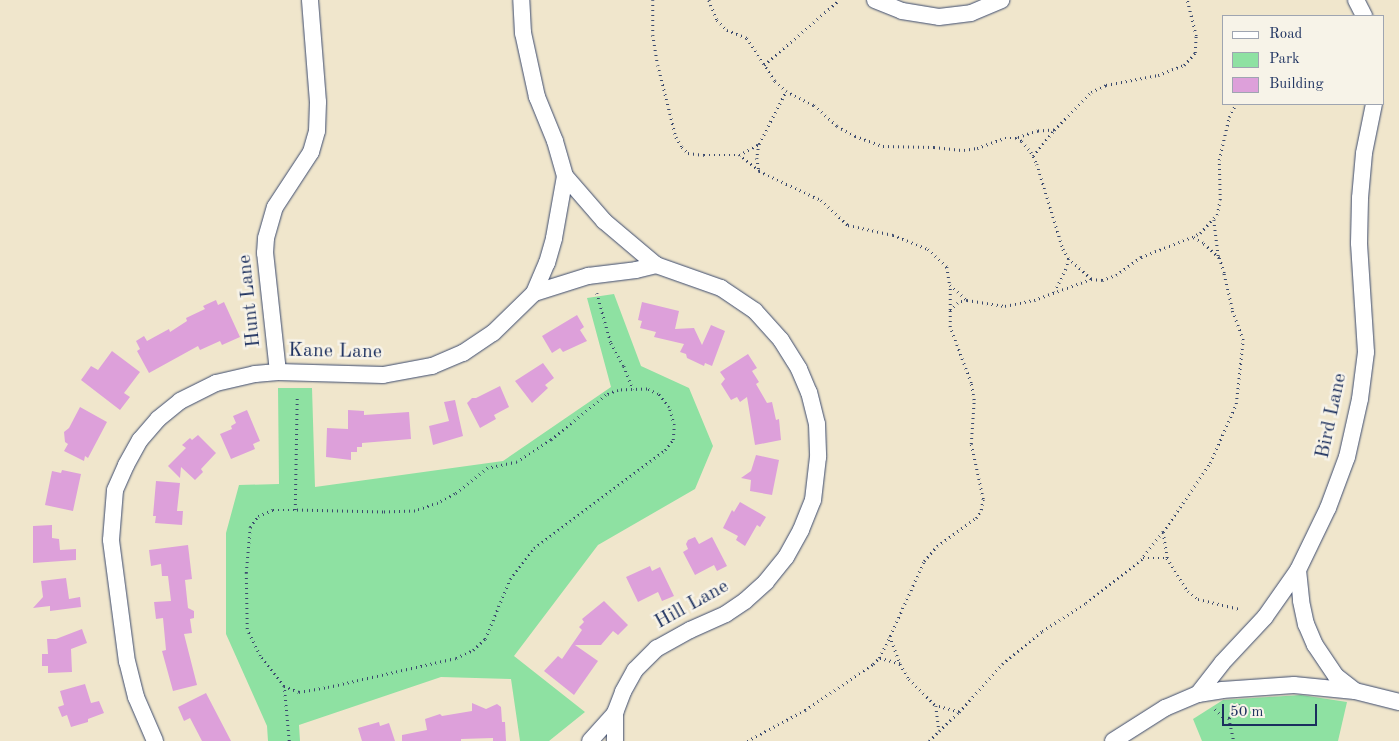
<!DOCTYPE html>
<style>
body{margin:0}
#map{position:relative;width:1399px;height:741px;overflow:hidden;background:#f0e6cc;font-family:"Old Standard TT",serif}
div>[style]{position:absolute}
.green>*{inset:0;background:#8ee1a2}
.building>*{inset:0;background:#dda0da}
.path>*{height:2.5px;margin-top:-1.25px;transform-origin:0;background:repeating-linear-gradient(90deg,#3b4a6e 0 1px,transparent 0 5px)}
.roads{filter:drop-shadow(0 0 1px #3b4a6e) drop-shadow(0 0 1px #3b4a6e)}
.minor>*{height:16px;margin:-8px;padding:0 8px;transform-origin:8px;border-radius:8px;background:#fff}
span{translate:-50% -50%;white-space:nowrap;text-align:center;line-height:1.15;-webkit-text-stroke:5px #f7f3e8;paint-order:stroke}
.street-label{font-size:20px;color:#1b2f5e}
.legend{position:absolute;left:1222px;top:15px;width:162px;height:90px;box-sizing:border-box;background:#f7f3e8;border:1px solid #9fa5b1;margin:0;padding:6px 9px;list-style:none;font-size:15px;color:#1b2f5e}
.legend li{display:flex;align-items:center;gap:10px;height:25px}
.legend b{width:25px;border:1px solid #9fa5b1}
.scale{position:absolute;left:1222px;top:704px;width:95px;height:22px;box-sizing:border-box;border:2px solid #1b2f5e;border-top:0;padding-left:6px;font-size:15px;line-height:18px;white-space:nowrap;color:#1b2f5e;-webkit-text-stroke:4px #f7f3e8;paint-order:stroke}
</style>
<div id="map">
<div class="green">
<i style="clip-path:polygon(614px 294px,641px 366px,689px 388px,713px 446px,695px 489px,598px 545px,514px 656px,585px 712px,549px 741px,520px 741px,511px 679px,441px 677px,299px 725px,300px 741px,268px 741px,267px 726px,226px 634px,226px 533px,239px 485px,279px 484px,278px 388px,312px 388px,315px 487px,503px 461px,611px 387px,587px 298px)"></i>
<i style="clip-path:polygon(1301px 695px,1347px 702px,1338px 741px,1202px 741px,1193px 719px,1223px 700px)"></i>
</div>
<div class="building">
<i style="clip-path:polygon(216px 300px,218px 305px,224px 302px,240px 337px,222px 345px,220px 341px,200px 350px,198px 346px,149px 373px,137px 351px,140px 349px,136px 341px,144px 336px,147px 341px,169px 329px,170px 332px,187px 321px,186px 318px,205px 309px,203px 306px)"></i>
<i style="clip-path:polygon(642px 302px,679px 311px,675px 329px,694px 328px,702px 345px,711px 325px,725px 331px,712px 366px,705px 363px,704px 366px,687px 358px,686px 354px,680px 352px,684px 344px,654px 337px,656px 332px,640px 328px,642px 321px,638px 320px)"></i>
<i style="clip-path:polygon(577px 315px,584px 327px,580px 330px,587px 341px,563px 352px,560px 348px,552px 353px,542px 336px)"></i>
<i style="clip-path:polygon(112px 351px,140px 372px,124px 393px,130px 397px,120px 410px,81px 380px,91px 366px,98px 370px)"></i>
<i style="clip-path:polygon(748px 354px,757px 368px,752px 371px,759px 382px,756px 384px,767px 403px,772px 402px,776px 420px,779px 419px,781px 440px,755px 445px,747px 397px,740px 402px,737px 397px,731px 400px,721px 384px,725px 379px,720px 372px)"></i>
<i style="clip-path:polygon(543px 363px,554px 378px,545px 385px,548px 388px,532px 403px,515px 381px)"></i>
<i style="clip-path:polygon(500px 386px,509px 407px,494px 415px,496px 419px,480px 428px,467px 403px,472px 398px,476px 398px)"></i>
<i style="clip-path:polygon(455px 400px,463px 436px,433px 445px,429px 426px,449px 421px,444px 402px)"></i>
<i style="clip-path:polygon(80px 407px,107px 422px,88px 458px,85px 456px,84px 461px,64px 451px,68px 444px,65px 442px,64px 432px,69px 428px)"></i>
<i style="clip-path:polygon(247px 410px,260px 441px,253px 444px,255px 449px,231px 459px,220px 434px,232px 429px,231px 426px,236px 423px,233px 416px)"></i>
<i style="clip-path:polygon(348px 410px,364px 411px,364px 415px,409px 412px,411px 439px,362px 443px,362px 447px,357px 447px,357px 452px,351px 452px,351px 460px,326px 457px,327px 428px,348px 429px)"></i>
<i style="clip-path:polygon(198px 435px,216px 453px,201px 469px,203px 472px,195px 480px,181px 467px,180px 478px,168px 466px,186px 448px,182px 445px,190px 438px,192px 440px)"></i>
<i style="clip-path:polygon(756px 455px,779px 460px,772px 495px,750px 491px,751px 480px,741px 478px,751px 471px)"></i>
<i style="clip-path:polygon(62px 470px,81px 474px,73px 511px,45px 505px,52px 471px,61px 473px)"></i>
<i style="clip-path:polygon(156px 481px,180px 483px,177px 511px,183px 511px,182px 525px,155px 523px,156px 516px,153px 516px)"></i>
<i style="clip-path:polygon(740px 502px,766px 517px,760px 527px,757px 525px,745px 546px,736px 540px,738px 536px,723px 528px,732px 510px,734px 512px)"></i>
<i style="clip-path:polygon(52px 525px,52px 538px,59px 539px,60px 550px,76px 549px,76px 560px,33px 563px,33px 526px)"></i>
<i style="clip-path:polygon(695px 537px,699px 544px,712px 537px,727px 566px,717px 571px,714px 565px,695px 575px,683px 552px,688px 549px,686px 544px,688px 540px)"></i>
<i style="clip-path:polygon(188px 545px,192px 579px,185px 580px,188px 608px,194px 611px,194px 618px,190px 619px,192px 633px,184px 634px,197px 685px,173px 691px,162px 651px,166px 650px,163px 618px,156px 619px,154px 602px,171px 601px,168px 576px,162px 576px,161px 564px,151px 566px,149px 550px)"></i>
<i style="clip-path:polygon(650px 566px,652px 571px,660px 567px,674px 596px,662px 601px,658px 592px,638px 602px,626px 577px)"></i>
<i style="clip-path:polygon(66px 578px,69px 599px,80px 597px,81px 607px,50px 611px,50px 606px,33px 608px,43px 597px,41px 581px)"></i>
<i style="clip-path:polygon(604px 601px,628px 625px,618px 635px,613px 631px,601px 645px,575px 645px,598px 661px,574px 695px,544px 671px,558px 656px,562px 659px,582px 630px,579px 627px,584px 622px,582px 619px)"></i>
<i style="clip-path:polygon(82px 629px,87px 643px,71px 649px,72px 672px,48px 673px,48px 666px,42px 666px,42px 654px,48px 654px,47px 639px,56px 639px)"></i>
<i style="clip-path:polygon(85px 684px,91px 703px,99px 701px,104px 713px,88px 719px,88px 722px,71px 727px,67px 715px,62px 717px,58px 707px,64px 705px,60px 691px)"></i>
<i style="clip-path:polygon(206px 693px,231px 741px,202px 741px,190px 718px,184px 721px,178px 707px)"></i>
<i style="clip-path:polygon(472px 703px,486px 709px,497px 704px,501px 707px,502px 722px,505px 722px,506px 741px,493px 741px,493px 738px,461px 739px,461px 741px,402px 741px,402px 735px,427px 730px,425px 719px,440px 714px,442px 716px,472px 711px)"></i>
<i style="clip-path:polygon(379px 722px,380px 726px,389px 723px,395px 741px,362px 741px,358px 728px)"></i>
</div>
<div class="path">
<i style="left:653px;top:0;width:35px;rotate:90deg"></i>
<i style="left:653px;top:35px;width:30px;rotate:81deg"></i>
<i style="left:658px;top:65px;width:74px;rotate:76deg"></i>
<i style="left:676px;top:137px;width:12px;rotate:59deg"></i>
<i style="left:682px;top:147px;width:8px;rotate:45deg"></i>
<i style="left:688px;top:153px;width:16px;rotate:7deg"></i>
<i style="left:704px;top:155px;width:35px"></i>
<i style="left:709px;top:0;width:22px;rotate:68deg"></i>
<i style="left:717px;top:20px;width:14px;rotate:45deg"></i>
<i style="left:727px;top:30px;width:22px;rotate:22deg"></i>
<i style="left:747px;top:38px;width:51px;rotate:56.9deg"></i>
<i style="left:775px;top:81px;width:15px;rotate:42deg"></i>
<i style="left:764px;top:65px;width:98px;rotate:-40.9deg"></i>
<i style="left:1054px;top:130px;width:53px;rotate:-45.8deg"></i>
<i style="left:1091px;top:92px;width:17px;rotate:-25deg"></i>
<i style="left:1106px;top:85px;width:53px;rotate:-10.9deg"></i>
<i style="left:1158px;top:75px;width:28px;rotate:-21deg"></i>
<i style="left:1184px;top:65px;width:16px;rotate:-47deg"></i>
<i style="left:1195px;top:53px;width:17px;rotate:-87deg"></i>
<i style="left:1196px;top:36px;width:37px;rotate:-104deg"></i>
<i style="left:759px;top:144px;width:14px;rotate:98deg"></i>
<i style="left:757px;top:158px;width:13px;rotate:81deg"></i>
<i style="left:759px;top:171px;width:26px;rotate:-141deg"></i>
<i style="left:739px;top:155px;width:23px;rotate:-29deg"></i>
<i style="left:759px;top:144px;width:59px;rotate:-63deg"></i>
<i style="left:786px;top:91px;width:31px;rotate:27deg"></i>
<i style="left:814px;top:105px;width:31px;rotate:42deg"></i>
<i style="left:837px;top:126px;width:21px;rotate:29deg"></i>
<i style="left:855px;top:136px;width:30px;rotate:20deg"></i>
<i style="left:883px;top:146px;width:51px;rotate:1.1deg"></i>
<i style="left:934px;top:147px;width:30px;rotate:6deg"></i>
<i style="left:964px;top:150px;width:13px;rotate:-9deg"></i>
<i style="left:977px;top:148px;width:30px;rotate:-20deg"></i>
<i style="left:1005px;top:138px;width:11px"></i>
<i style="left:1033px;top:156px;width:33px;rotate:-51deg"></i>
<i style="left:1054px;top:130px;width:16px;rotate:176deg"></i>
<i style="left:1038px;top:131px;width:23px;rotate:162deg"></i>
<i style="left:1016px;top:138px;width:7px;rotate:27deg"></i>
<i style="left:1022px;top:141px;width:14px;rotate:51deg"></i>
<i style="left:1031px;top:152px;width:13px;rotate:63deg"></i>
<i style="left:1037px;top:164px;width:89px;rotate:73deg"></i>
<i style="left:1063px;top:249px;width:12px;rotate:59deg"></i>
<i style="left:759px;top:171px;width:68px;rotate:25.1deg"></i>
<i style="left:821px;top:200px;width:37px;rotate:43deg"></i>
<i style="left:848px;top:225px;width:46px;rotate:12.5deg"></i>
<i style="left:893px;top:235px;width:38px;rotate:22deg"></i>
<i style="left:928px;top:249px;width:26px;rotate:43deg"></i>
<i style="left:947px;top:267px;width:18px;rotate:81deg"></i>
<i style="left:1214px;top:220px;width:38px;rotate:83deg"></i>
<i style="left:1219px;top:258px;width:22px;rotate:-137deg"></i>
<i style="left:1203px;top:243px;width:13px;rotate:-151deg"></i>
<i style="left:1192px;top:237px;width:9px;rotate:-27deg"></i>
<i style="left:1200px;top:233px;width:25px;rotate:-47deg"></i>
<i style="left:1217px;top:215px;width:15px;rotate:-79deg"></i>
<i style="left:1220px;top:200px;width:40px;rotate:-91.4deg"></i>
<i style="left:1219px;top:160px;width:44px;rotate:-76.9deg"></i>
<i style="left:1229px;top:117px;width:15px;rotate:-62deg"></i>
<i style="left:1091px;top:279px;width:11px;rotate:5deg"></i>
<i style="left:1102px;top:280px;width:15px;rotate:-20deg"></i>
<i style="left:1116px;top:275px;width:31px;rotate:-36deg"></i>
<i style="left:1141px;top:257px;width:55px;rotate:-21.4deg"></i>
<i style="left:597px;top:293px;width:52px;rotate:74.4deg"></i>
<i style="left:611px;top:343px;width:26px;rotate:61deg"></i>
<i style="left:624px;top:366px;width:25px;rotate:69deg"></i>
<i style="left:967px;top:300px;width:9px;rotate:162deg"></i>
<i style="left:958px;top:303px;width:11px;rotate:139deg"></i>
<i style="left:950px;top:310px;width:25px;rotate:-90deg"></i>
<i style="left:950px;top:285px;width:23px;rotate:41deg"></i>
<i style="left:967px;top:300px;width:38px;rotate:9deg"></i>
<i style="left:1005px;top:306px;width:30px;rotate:-12deg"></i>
<i style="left:1034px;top:300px;width:61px;rotate:-20.2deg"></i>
<i style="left:1091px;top:279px;width:30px;rotate:-138deg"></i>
<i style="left:1069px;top:259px;width:10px;rotate:107deg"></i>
<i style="left:1066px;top:269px;width:25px;rotate:116deg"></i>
<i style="left:1163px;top:532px;width:83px;rotate:-55.7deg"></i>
<i style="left:1210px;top:463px;width:64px;rotate:-66.2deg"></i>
<i style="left:1236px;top:404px;width:64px;rotate:-83.8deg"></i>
<i style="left:1243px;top:340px;width:33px;rotate:-110deg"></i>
<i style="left:1232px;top:309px;width:37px;rotate:-103deg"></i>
<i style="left:1224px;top:273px;width:16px;rotate:-108deg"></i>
<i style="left:1167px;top:558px;width:39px;rotate:58deg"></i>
<i style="left:1188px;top:591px;width:13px;rotate:39deg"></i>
<i style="left:1198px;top:599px;width:43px;rotate:13.4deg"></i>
<i style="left:890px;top:636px;width:82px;rotate:-65.6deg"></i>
<i style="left:924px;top:561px;width:20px;rotate:-49deg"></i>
<i style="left:937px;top:546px;width:48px;rotate:-35.7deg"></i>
<i style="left:976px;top:518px;width:9px;rotate:-58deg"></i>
<i style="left:981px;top:510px;width:11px;rotate:-80deg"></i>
<i style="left:983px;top:499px;width:56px;rotate:-102.3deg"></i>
<i style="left:971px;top:444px;width:44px;rotate:-86.1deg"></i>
<i style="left:974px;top:400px;width:17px;rotate:-100deg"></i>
<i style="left:971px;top:383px;width:60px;rotate:-110.6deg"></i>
<i style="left:950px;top:327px;width:17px;rotate:-90deg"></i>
<i style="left:900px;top:664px;width:17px;rotate:59deg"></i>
<i style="left:909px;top:679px;width:38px;rotate:45deg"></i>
<i style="left:936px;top:706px;width:25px;rotate:83deg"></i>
<i style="left:939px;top:731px;width:28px;rotate:-44deg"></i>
<i style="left:959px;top:712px;width:24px;rotate:-165deg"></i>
<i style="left:284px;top:686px;width:16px;rotate:22deg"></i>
<i style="left:299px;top:692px;width:29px;rotate:-10deg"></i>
<i style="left:328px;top:687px;width:131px;rotate:-12.8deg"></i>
<i style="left:456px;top:658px;width:19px;rotate:-25deg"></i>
<i style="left:473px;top:650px;width:16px;rotate:-43deg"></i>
<i style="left:485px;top:639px;width:65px;rotate:-67.4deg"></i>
<i style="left:510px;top:579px;width:39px;rotate:-52deg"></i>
<i style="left:534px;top:548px;width:164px;rotate:-36.8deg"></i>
<i style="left:665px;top:450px;width:13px;rotate:-51deg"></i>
<i style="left:673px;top:440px;width:15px;rotate:-86deg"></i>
<i style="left:674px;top:425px;width:19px;rotate:-106deg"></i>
<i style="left:669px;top:407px;width:17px;rotate:-130deg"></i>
<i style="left:658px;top:394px;width:12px;rotate:-156deg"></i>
<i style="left:647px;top:389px;width:29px;rotate:178deg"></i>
<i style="left:618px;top:390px;width:13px;rotate:157deg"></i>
<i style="left:606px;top:395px;width:71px;rotate:140.7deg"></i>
<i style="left:551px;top:440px;width:40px;rotate:147.1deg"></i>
<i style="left:517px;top:462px;width:30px;rotate:168deg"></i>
<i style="left:488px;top:468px;width:42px;rotate:141.8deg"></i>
<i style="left:455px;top:494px;width:19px;rotate:152deg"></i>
<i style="left:438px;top:503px;width:24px;rotate:161deg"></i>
<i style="left:415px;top:511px;width:32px;rotate:178deg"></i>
<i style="left:383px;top:512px;width:88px;rotate:-178.7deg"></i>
<i style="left:1215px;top:709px;width:11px;rotate:45deg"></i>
<i style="left:1223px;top:717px;width:6px;rotate:9deg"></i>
<i style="left:1229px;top:718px;width:12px;rotate:-42deg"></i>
<i style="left:1238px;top:710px;width:6px;rotate:-90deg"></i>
<i style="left:959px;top:712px;width:64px;rotate:-48.1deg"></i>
<i style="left:1002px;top:664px;width:52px;rotate:-39.5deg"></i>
<i style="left:1042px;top:631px;width:52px;rotate:-32.5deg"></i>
<i style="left:1086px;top:603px;width:73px;rotate:-38.3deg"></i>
<i style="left:1143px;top:558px;width:24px"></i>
<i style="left:1167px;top:558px;width:26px;rotate:-99deg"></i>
<i style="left:1163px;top:532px;width:33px;rotate:128deg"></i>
<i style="left:1229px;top:718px;width:24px;rotate:78deg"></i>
<i style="left:289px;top:741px;width:55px;rotate:-95.2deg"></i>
<i style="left:284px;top:686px;width:38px;rotate:-129deg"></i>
<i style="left:260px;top:656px;width:30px;rotate:-116deg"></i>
<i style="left:247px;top:629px;width:56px;rotate:-91deg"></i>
<i style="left:246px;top:573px;width:46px;rotate:-85deg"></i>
<i style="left:250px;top:527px;width:14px;rotate:-54deg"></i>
<i style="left:258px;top:516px;width:16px;rotate:-22deg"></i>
<i style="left:273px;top:510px;width:22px"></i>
<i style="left:295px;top:510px;width:112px;rotate:-89deg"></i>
<i style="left:747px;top:741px;width:66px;rotate:-28.1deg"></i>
<i style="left:805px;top:710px;width:82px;rotate:-34.1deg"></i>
<i style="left:873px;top:664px;width:8px;rotate:-45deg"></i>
<i style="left:879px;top:658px;width:25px;rotate:-63deg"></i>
<i style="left:890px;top:636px;width:30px;rotate:70deg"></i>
<i style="left:900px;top:664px;width:22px;rotate:-164deg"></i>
<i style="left:929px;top:741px;width:14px;rotate:-45deg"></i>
</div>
<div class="roads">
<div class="minor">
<i style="left:875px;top:0;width:29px;rotate:22deg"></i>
<i style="left:902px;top:11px;width:37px;rotate:9deg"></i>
<i style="left:939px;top:17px;width:32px;rotate:-7deg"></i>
<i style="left:971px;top:13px;width:33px;rotate:-23deg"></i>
<i style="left:1356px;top:0;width:18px;rotate:63deg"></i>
<i style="left:565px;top:176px;width:60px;rotate:49.1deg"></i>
<i style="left:604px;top:221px;width:68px;rotate:40.2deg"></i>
<i style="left:656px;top:265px;width:69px;rotate:19.5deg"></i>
<i style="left:721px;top:288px;width:41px;rotate:34.1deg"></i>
<i style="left:755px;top:311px;width:39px;rotate:48deg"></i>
<i style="left:781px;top:340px;width:34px;rotate:58deg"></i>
<i style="left:799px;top:369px;width:25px;rotate:67deg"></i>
<i style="left:809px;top:392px;width:33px;rotate:76deg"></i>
<i style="left:817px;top:424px;width:33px;rotate:88deg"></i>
<i style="left:818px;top:457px;width:43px;rotate:96.6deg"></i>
<i style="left:813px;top:500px;width:32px;rotate:112deg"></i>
<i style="left:801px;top:530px;width:31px;rotate:119deg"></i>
<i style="left:786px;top:557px;width:32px;rotate:129deg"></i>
<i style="left:766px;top:582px;width:28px;rotate:138deg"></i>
<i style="left:745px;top:601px;width:23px;rotate:146deg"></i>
<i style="left:726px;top:614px;width:39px;rotate:156deg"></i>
<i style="left:690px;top:630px;width:38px;rotate:151deg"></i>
<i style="left:657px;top:648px;width:31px;rotate:135deg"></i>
<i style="left:635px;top:670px;width:25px;rotate:119deg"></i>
<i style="left:623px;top:692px;width:22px;rotate:111deg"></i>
<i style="left:615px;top:713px;width:28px;rotate:90deg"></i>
<i style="left:534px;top:293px;width:57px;rotate:-17.5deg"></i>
<i style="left:588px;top:276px;width:48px;rotate:-7.1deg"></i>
<i style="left:636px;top:270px;width:21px;rotate:-14deg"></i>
<i style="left:278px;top:372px;width:120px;rotate:-96.2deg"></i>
<i style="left:265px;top:253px;width:15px;rotate:-86deg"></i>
<i style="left:266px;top:238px;width:32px;rotate:-74deg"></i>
<i style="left:275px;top:207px;width:66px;rotate:-56.8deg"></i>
<i style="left:311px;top:152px;width:22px;rotate:-74deg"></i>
<i style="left:317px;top:131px;width:29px;rotate:-88deg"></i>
<i style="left:318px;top:102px;width:102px;rotate:-94.5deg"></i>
<i style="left:1298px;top:570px;width:31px;rotate:84deg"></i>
<i style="left:1301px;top:601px;width:24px;rotate:78deg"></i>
<i style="left:1306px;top:624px;width:23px;rotate:67deg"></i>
<i style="left:1315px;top:645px;width:37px;rotate:56deg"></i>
<i style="left:1336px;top:676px;width:24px;rotate:38deg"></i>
<i style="left:1198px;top:694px;width:39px;rotate:-52deg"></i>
<i style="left:1222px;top:663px;width:63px;rotate:-46.9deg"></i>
<i style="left:1265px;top:617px;width:57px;rotate:-54.9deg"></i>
<i style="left:1298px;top:570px;width:69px;rotate:-64.2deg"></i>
<i style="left:1328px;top:508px;width:54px;rotate:-69.6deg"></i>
<i style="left:1347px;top:457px;width:59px;rotate:-77.4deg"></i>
<i style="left:1360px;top:399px;width:47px;rotate:-82.7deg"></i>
<i style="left:1366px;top:352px;width:109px;rotate:-93.7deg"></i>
<i style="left:1359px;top:243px;width:45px;rotate:-88.7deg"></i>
<i style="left:1360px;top:198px;width:45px;rotate:-84.9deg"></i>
<i style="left:1364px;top:153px;width:50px;rotate:-78.5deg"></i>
<i style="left:155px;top:741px;width:48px;rotate:-113.4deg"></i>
<i style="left:136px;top:697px;width:36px;rotate:-104deg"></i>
<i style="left:127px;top:662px;width:123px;rotate:-97.5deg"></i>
<i style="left:111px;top:540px;width:50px;rotate:-85.4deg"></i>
<i style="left:115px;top:490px;width:27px;rotate:-66deg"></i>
<i style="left:126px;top:465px;width:29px;rotate:-61deg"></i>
<i style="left:140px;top:440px;width:28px;rotate:-49deg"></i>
<i style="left:158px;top:419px;width:28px;rotate:-39deg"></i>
<i style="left:180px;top:401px;width:40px;rotate:-26.6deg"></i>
<i style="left:216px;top:383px;width:40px;rotate:-13deg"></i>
<i style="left:255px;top:374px;width:23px;rotate:-5deg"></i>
<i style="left:278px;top:372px;width:105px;rotate:1.6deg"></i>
<i style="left:383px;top:375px;width:50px;rotate:-10.4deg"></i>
<i style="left:432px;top:366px;width:34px;rotate:-23deg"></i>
<i style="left:463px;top:353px;width:36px;rotate:-34deg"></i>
<i style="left:493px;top:333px;width:57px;rotate:-44.3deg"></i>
<i style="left:534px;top:293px;width:33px;rotate:-67deg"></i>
<i style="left:547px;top:263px;width:26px;rotate:-74deg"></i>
<i style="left:554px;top:238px;width:63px;rotate:-79.9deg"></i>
<i style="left:565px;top:176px;width:36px;rotate:-106deg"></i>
<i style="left:555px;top:141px;width:48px;rotate:-112.2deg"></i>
<i style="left:537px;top:97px;width:66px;rotate:-102.3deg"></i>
<i style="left:523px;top:33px;width:33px;rotate:-93deg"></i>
<i style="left:590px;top:741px;width:38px;rotate:-48deg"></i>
<i style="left:1113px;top:741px;width:62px;rotate:-32.4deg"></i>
<i style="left:1165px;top:708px;width:36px;rotate:-23deg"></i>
<i style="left:1198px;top:694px;width:24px;rotate:-9deg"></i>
<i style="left:1222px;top:690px;width:72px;rotate:-4deg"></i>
<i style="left:1294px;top:685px;width:61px;rotate:5.6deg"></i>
<i style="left:1355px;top:691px;width:45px;rotate:14deg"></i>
</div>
</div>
<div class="street-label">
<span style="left:250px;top:301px;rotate:-96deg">Hunt Lane</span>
<span style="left:335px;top:352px;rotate:1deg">Kane Lane</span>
<span style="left:1332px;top:416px;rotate:-78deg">Bird Lane</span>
<span style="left:692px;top:605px;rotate:-29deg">Hill Lane</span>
</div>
<ul class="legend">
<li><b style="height:6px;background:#fff"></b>Road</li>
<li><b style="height:14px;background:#8ee1a2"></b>Park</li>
<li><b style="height:14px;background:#dda0da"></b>Building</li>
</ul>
<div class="scale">50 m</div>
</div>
